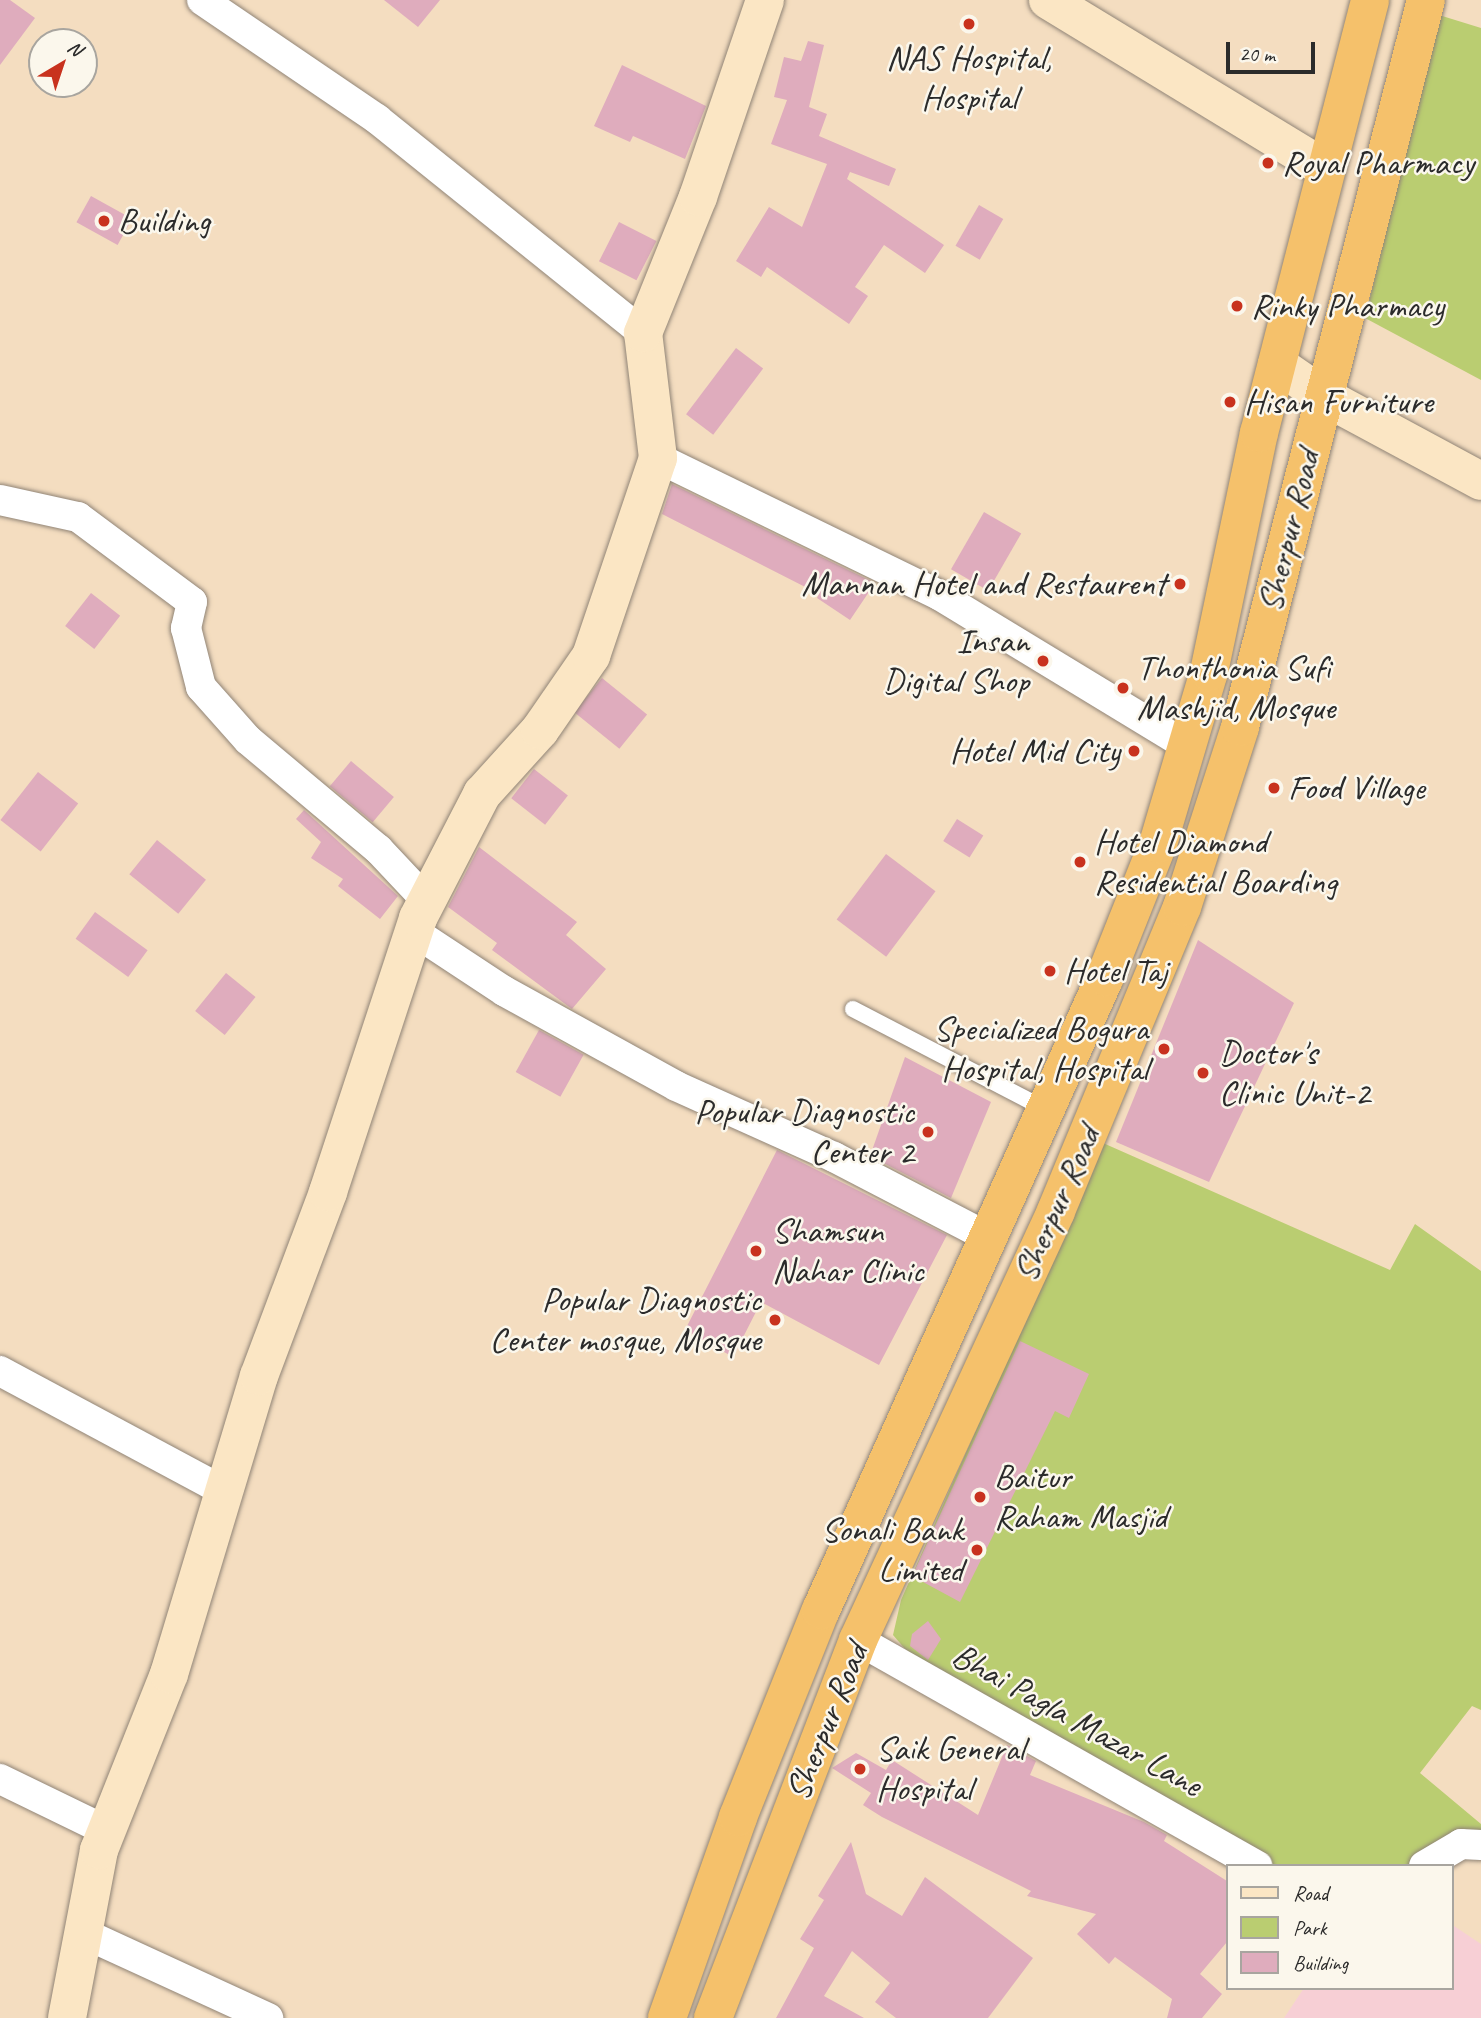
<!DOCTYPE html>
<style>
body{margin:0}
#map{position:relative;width:1481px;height:2018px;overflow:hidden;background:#f4ddc0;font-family:Caveat,sans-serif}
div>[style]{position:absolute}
.built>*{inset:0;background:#f7cfd5}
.green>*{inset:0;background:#bacd71}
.building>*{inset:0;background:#dfacbd;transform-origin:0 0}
.roads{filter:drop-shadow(0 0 2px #908476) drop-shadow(0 0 2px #908476)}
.lane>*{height:16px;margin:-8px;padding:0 8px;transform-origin:8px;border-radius:8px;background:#fff}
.street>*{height:30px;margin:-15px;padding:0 15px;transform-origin:15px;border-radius:15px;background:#fff}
.secondary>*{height:38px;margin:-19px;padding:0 19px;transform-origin:19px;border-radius:19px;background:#fbe6c4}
.highway>*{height:38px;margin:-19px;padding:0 19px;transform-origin:19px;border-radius:19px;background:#f5c16b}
.dots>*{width:19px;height:19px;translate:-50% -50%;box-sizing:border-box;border:4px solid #fbf7ec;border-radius:50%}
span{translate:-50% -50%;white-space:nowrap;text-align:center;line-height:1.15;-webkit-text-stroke:5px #fbf7ec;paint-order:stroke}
.poi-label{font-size:35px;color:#2b2b2b}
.left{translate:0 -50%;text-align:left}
.right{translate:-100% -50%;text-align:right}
.street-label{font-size:35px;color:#2b2b2b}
.legend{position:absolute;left:1226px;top:1864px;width:228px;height:126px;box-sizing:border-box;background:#fbf7ec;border:2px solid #a8a59f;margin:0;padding:9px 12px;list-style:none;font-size:21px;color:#2b2b2b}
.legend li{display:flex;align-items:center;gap:14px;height:35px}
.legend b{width:35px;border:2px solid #a8a59f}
.north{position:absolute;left:28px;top:28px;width:70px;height:70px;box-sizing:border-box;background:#fbf7ec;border:2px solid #a8a59f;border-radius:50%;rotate:39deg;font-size:19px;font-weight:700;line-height:28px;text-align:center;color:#2b2b2b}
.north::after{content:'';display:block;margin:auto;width:24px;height:32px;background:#c8321e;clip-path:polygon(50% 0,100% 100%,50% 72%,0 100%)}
.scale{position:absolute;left:1226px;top:42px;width:89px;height:32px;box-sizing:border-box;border:4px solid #2b2b2b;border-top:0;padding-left:9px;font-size:21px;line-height:24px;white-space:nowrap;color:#2b2b2b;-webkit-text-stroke:5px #fbf7ec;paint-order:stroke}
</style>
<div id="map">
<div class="built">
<i style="clip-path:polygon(1451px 1924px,1481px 1944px,1481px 2018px,1284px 2018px,1304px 1988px,1451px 1988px)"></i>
</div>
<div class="green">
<i style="clip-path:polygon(1439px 15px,1481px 28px,1481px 380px,1365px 318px)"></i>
<i style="clip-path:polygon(1103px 1143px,1390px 1270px,1415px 1224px,1481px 1271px,1481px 1710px,1472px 1706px,1420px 1773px,1481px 1824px,1481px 1838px,1413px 1866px,1272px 1866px,918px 1664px,893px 1635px,901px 1600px)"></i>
</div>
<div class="building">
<i style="clip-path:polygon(0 0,10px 0,35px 18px,0 65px)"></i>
<i style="clip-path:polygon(384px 0,440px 0,418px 27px)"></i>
<i style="clip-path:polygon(808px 41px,824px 45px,809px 107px,827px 114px,819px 136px,896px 169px,889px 186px,850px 172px,847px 179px,944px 245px,925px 273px,884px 245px,855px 287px,868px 296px,849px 324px,767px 267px,761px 277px,736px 261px,769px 207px,802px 227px,827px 164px,771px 144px,787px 100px,774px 97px,784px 57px,801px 61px)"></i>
<i style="clip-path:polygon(622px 65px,706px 106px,685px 159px,633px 136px,630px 142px,594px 126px)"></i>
<i style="left:91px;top:196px;width:47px;height:30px;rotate:29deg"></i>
<i style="left:979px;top:205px;width:28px;height:47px;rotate:30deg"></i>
<i style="left:619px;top:222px;width:42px;height:44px;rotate:27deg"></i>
<i style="left:736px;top:348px;width:34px;height:83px;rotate:37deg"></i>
<i style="clip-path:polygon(672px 484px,875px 583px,850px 620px,817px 598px,819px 594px,662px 514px)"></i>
<i style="left:984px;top:512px;width:43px;height:66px;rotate:30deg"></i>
<i style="left:91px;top:593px;width:37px;height:42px;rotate:38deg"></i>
<i style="left:602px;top:678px;width:58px;height:44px;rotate:39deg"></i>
<i style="left:351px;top:761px;width:56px;height:33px;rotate:40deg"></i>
<i style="left:534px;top:769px;width:43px;height:37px;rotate:38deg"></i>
<i style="left:38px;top:772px;width:51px;height:61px;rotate:38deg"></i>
<i style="clip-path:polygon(304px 810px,398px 896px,380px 919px,338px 886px,343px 879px,311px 858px,321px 842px,296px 819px)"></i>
<i style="left:957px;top:819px;width:31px;height:26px;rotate:32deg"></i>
<i style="left:157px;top:840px;width:63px;height:44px;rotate:39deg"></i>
<i style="clip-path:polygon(479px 847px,577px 922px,566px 935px,606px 969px,572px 1009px,492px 950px,497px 943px,448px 907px)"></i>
<i style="left:886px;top:854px;width:62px;height:82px;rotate:37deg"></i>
<i style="left:95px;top:912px;width:65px;height:33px;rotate:36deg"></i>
<i style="clip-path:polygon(1198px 940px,1294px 1003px,1209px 1182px,1116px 1142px)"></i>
<i style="left:226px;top:973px;width:38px;height:49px;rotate:39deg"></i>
<i style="left:539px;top:1030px;width:51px;height:48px;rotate:29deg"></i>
<i style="clip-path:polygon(905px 1057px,991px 1102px,951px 1198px,870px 1156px)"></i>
<i style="clip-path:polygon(777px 1150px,947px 1235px,879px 1365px,761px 1302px,733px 1357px,685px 1330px)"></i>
<i style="clip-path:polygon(1020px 1341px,1089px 1374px,1069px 1418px,1055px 1411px,960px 1602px,912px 1576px)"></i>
<i style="clip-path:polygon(928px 1621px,941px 1639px,928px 1660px,910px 1646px,912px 1634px)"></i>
<i style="clip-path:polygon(1007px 1745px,1036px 1761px,1030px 1775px,1144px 1822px,1167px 1835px,1164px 1841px,1227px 1881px,1227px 1942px,1200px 1974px,1222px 1994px,1202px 2018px,1167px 2018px,1172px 1999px,1115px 1957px,1109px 1964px,1077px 1934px,1096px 1914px,1027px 1896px,1031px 1891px,882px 1817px,863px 1805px,871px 1793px,832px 1768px,856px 1753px,886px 1770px,892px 1760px,978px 1815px)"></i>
<i style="clip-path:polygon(851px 1842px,866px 1894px,902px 1916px,925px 1877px,1033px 1958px,988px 2018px,896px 2018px,875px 2002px,890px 1983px,852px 1951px,824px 1996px,864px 2018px,776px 2018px,814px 1948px,800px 1939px,824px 1900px,818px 1896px)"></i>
</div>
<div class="roads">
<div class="lane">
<i style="left:853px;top:1009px;width:216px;rotate:27.5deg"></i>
</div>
<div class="street">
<i style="left:202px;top:0;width:212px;rotate:34.2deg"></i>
<i style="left:377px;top:119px;width:341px;rotate:38.8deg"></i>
<i style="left:658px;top:458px;width:313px;rotate:26deg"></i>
<i style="left:939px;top:595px;width:293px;rotate:31.3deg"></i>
<i style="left:0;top:500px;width:80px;rotate:12.3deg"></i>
<i style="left:78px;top:517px;width:142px;rotate:36.7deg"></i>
<i style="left:192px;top:602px;width:27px;rotate:103deg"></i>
<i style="left:186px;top:628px;width:61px;rotate:75.7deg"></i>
<i style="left:201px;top:687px;width:71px;rotate:48.4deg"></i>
<i style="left:248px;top:740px;width:170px;rotate:40deg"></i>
<i style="left:378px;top:849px;width:71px;rotate:46.7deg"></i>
<i style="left:413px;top:931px;width:109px;rotate:33.4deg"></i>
<i style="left:504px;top:991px;width:196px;rotate:28.9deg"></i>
<i style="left:676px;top:1086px;width:173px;rotate:24.2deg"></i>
<i style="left:834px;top:1157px;width:174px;rotate:27.5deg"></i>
<i style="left:0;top:1371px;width:254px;rotate:28.2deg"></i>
<i style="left:858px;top:1640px;width:459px;rotate:29.5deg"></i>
<i style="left:0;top:1779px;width:119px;rotate:25.9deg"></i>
<i style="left:1424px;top:1866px;width:43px;rotate:-30.7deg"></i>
<i style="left:1461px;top:1844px;width:20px;rotate:3deg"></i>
<i style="left:83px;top:1933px;width:204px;rotate:24.7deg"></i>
</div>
<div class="secondary">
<i style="left:1048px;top:0;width:325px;rotate:31.3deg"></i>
<i style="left:1277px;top:364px;width:56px;rotate:34.8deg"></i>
<i style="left:1323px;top:396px;width:179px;rotate:28.3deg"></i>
<i style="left:67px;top:2018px;width:171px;rotate:-79.2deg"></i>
<i style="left:99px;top:1850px;width:189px;rotate:-68.3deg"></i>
<i style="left:169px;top:1674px;width:311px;rotate:-73.2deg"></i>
<i style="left:259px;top:1376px;width:197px;rotate:-69.4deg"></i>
<i style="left:328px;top:1192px;width:288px;rotate:-71.8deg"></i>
<i style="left:418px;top:918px;width:140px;rotate:-62.7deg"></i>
<i style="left:482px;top:794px;width:86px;rotate:-47.8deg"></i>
<i style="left:540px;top:730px;width:90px;rotate:-55.4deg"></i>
<i style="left:591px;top:656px;width:209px;rotate:-71.3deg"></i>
<i style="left:658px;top:458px;width:126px;rotate:-96.8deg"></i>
<i style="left:643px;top:333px;width:147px;rotate:-68deg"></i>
<i style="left:698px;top:197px;width:208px;rotate:-71.2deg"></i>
</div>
<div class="highway">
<i style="left:667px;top:2018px;width:213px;rotate:-70.5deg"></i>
<i style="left:738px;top:1817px;width:223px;rotate:-68.2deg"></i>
<i style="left:821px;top:1610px;width:694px;rotate:-65.84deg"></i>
<i style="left:1105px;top:977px;width:143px;rotate:-68.3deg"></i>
<i style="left:1158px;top:844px;width:179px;rotate:-73.5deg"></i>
<i style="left:1209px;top:672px;width:244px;rotate:-78.2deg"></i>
<i style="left:1259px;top:433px;width:447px;rotate:-75.6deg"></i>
<i style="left:713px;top:2018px;width:405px;rotate:-69deg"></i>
<i style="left:858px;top:1640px;width:472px;rotate:-65.2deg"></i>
<i style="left:1056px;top:1211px;width:329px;rotate:-67.5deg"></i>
<i style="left:1182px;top:907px;width:189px;rotate:-72.1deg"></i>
<i style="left:1240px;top:727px;width:750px;rotate:-75.65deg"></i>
</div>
</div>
<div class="dots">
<i style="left:969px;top:24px;background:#c8321e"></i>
<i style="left:1268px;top:163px;background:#c8321e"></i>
<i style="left:104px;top:221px;background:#c8321e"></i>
<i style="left:1237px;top:306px;background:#c8321e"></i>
<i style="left:1230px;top:402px;background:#c8321e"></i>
<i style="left:1180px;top:584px;background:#c8321e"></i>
<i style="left:1043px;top:661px;background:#c8321e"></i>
<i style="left:1123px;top:688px;background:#c8321e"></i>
<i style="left:1134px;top:751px;background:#c8321e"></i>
<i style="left:1274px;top:788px;background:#c8321e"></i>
<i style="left:1080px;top:862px;background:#c8321e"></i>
<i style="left:1050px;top:971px;background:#c8321e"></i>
<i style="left:1164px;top:1049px;background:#c8321e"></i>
<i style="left:1203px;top:1073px;background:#c8321e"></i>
<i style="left:928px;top:1132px;background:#c8321e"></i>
<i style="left:756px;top:1251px;background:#c8321e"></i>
<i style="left:775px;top:1320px;background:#c8321e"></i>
<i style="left:980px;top:1497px;background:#c8321e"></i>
<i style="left:977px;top:1550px;background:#c8321e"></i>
<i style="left:860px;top:1769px;background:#c8321e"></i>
</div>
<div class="poi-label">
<span style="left:969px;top:78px">NAS Hospital,<br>Hospital</span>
<span class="left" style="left:1282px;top:163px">Royal Pharmacy</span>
<span class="left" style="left:118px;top:221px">Building</span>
<span class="left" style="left:1251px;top:306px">Rinky Pharmacy</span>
<span class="left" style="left:1244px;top:402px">Hisan Furniture</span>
<span class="right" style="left:1166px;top:584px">Mannan Hotel and Restaurent</span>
<span class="right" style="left:1029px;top:661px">Insan<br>Digital Shop</span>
<span class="left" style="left:1137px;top:688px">Thonthonia Sufi<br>Mashjid, Mosque</span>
<span class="right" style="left:1120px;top:751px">Hotel Mid City</span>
<span class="left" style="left:1288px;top:788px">Food Village</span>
<span class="left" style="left:1094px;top:862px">Hotel Diamond<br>Residential Boarding</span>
<span class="left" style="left:1064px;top:971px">Hotel Taj</span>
<span class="right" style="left:1148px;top:1049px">Specialized Bogura<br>Hospital, Hospital</span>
<span class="left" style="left:1219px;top:1073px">Doctor's<br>Clinic Unit-2</span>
<span class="right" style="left:914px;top:1132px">Popular Diagnostic<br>Center 2</span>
<span class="left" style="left:772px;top:1251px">Shamsun<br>Nahar Clinic</span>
<span class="right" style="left:761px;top:1320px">Popular Diagnostic<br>Center mosque, Mosque</span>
<span class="left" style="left:994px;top:1497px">Baitur<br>Raham Masjid</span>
<span class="right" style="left:963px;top:1550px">Sonali Bank<br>Limited</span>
<span class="left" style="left:876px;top:1769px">Saik General<br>Hospital</span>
</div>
<div class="street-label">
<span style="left:1289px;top:531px;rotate:-76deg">Sherpur Road</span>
<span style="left:1057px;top:1204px;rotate:-66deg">Sherpur Road</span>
<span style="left:1077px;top:1720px;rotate:29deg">Bhai Pagla Mazar Lane</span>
<span style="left:827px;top:1722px;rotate:-68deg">Sherpur Road</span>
</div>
<ul class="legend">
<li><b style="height:9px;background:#fbe6c4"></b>Road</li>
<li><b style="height:19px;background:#bacd71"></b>Park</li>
<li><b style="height:19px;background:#dfacbd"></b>Building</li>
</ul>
<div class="north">N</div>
<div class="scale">20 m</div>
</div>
